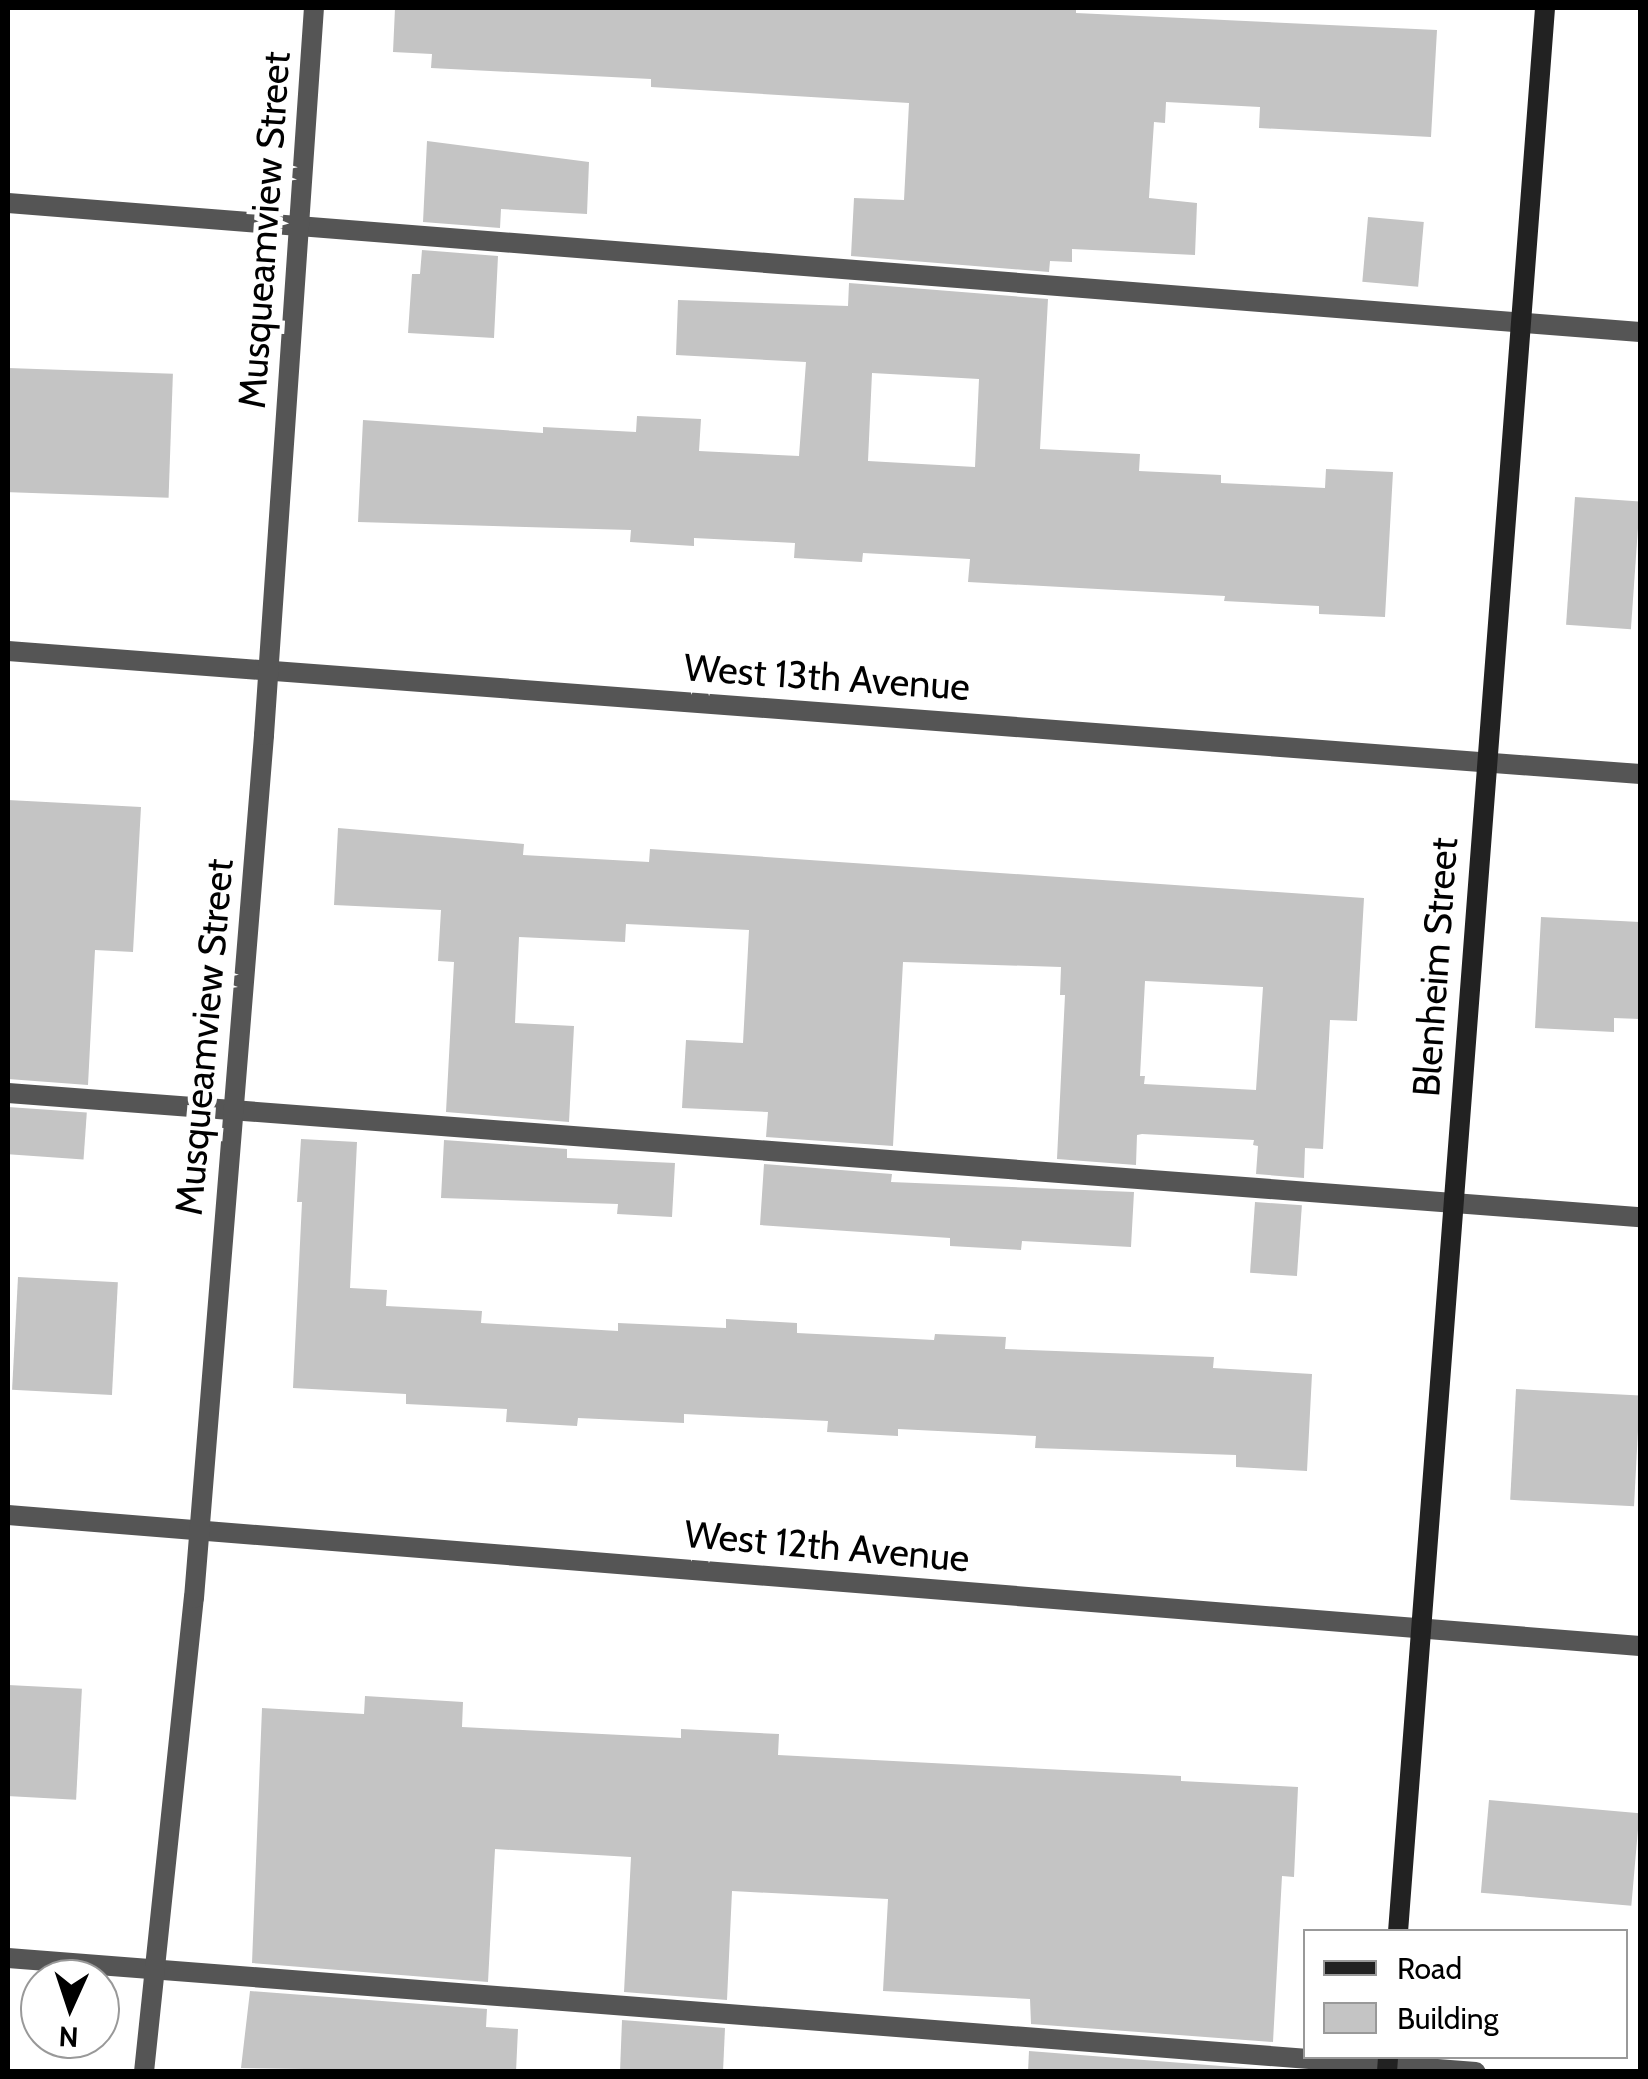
<!DOCTYPE html>
<style>
body{margin:0}
#map{position:relative;width:1648px;height:2079px;overflow:hidden;background:#fff;font-family:Cabin,sans-serif}
div>[style]{position:absolute}
.building>*{inset:0;background:#c4c4c4;transform-origin:0 0}
.lane>*{height:20px;margin:-10px;padding:0 10px;transform-origin:10px;border-radius:10px;background:#555}
.street>*{height:20px;margin:-10px;padding:0 10px;transform-origin:10px;border-radius:10px;background:#555}
.secondary>*{height:20px;margin:-10px;padding:0 10px;transform-origin:10px;border-radius:10px;background:#222}
span{translate:-50% -50%;white-space:nowrap;text-align:center;line-height:1.15;-webkit-text-stroke:10px #fff;paint-order:stroke}
.street-label{font-size:38px;color:#000}
.frame{position:absolute;inset:0;border:10px solid #000;pointer-events:none}
.legend{position:absolute;left:1303px;top:1929px;width:325px;height:130px;box-sizing:border-box;background:#fff;border:2px solid #999;margin:0;padding:12px 18px;list-style:none;font-size:30px;color:#000}
.legend li{display:flex;align-items:center;gap:20px;height:50px}
.legend b{width:50px;border:2px solid #999}
.north{position:absolute;left:20px;top:1959px;width:100px;height:100px;box-sizing:border-box;background:#fff;border:2px solid #999;border-radius:50%;rotate:183deg;font-size:28px;font-weight:700;line-height:40px;text-align:center;color:#000}
.north::after{content:'';display:block;margin:auto;width:35px;height:45px;background:#000;clip-path:polygon(50% 0,100% 100%,50% 72%,0 100%)}
</style>
<div id="map">
<div class="building">
<i style="clip-path:polygon(395px 8px,1076px 8px,1076px 13px,1437px 30px,1431px 137px,1259px 128px,1260px 107px,1166px 102px,1165px 123px,1154px 122px,1149px 198px,1197px 203px,1195px 255px,1072px 249px,1072px 262px,1050px 261px,1049px 272px,851px 256px,854px 198px,904px 200px,909px 103px,651px 87px,651px 79px,431px 68px,432px 54px,393px 52px)"></i>
<i style="clip-path:polygon(427px 141px,589px 162px,587px 214px,501px 209px,500px 228px,423px 222px)"></i>
<i style="left:1368px;top:217px;width:56px;height:65px;rotate:5deg"></i>
<i style="clip-path:polygon(422px 250px,498px 256px,494px 338px,408px 333px,412px 274px,420px 274px)"></i>
<i style="clip-path:polygon(evenodd,849px 283px,1048px 299px,1040px 449px,1140px 454px,1139px 471px,1221px 475px,1221px 483px,1325px 488px,1326px 469px,1393px 472px,1385px 617px,1319px 614px,1319px 606px,1224px 601px,1225px 596px,968px 582px,970px 559px,863px 553px,862px 562px,794px 558px,795px 543px,694px 538px,694px 546px,630px 542px,631px 530px,358px 522px,363px 420px,543px 433px,543px 427px,636px 432px,637px 416px,701px 419px,699px 451px,799px 456px,806px 362px,676px 355px,678px 300px,848px 306px,849px 283px,872px 373px,979px 379px,975px 467px,868px 461px,872px 373px)"></i>
<i style="left:8px;top:368px;width:165px;height:124px;rotate:2deg"></i>
<i style="left:1575px;top:497px;width:65px;height:128px;rotate:4deg"></i>
<i style="clip-path:polygon(8px 800px,141px 807px,133px 952px,95px 950px,88px 1085px,8px 1079px)"></i>
<i style="clip-path:polygon(evenodd,338px 828px,524px 844px,523px 855px,649px 862px,650px 849px,1364px 898px,1357px 1021px,1330px 1020px,1323px 1149px,1305px 1148px,1304px 1178px,1256px 1174px,1258px 1146px,1253px 1145px,1254px 1140px,1142px 1134px,1137px 1135px,1136px 1165px,1057px 1159px,1065px 995px,1060px 995px,1061px 967px,903px 962px,893px 1146px,766px 1137px,768px 1112px,682px 1108px,686px 1040px,743px 1043px,749px 930px,626px 924px,625px 942px,519px 937px,515px 1023px,574px 1026px,569px 1122px,446px 1112px,454px 962px,438px 961px,441px 910px,334px 905px,338px 828px,1145px 981px,1263px 987px,1256px 1090px,1144px 1084px,1145px 1076px,1140px 1076px,1145px 981px)"></i>
<i style="clip-path:polygon(1541px 917px,1640px 922px,1640px 1019px,1614px 1018px,1614px 1032px,1535px 1028px)"></i>
<i style="left:8px;top:1107px;width:79px;height:47px;rotate:4deg"></i>
<i style="clip-path:polygon(301px 1139px,357px 1142px,350px 1288px,387px 1290px,386px 1306px,482px 1311px,481px 1323px,618px 1331px,618px 1323px,726px 1328px,726px 1319px,797px 1323px,797px 1333px,934px 1340px,935px 1334px,1006px 1337px,1005px 1349px,1214px 1357px,1213px 1368px,1312px 1374px,1307px 1471px,1236px 1467px,1236px 1455px,1035px 1448px,1036px 1436px,898px 1429px,898px 1436px,827px 1432px,828px 1421px,684px 1414px,684px 1423px,578px 1418px,577px 1426px,506px 1422px,507px 1409px,406px 1404px,406px 1394px,293px 1388px,302px 1202px,297px 1202px)"></i>
<i style="clip-path:polygon(444px 1140px,567px 1149px,567px 1158px,675px 1163px,672px 1217px,617px 1214px,618px 1204px,441px 1198px)"></i>
<i style="clip-path:polygon(764px 1164px,892px 1174px,891px 1182px,1134px 1192px,1131px 1247px,1022px 1241px,1021px 1250px,950px 1246px,950px 1238px,760px 1225px)"></i>
<i style="left:1255px;top:1202px;width:47px;height:71px;rotate:4deg"></i>
<i style="left:18px;top:1277px;width:100px;height:113px;rotate:3deg"></i>
<i style="left:1516px;top:1389px;width:124px;height:111px;rotate:3deg"></i>
<i style="left:8px;top:1685px;width:74px;height:111px;rotate:3deg"></i>
<i style="clip-path:polygon(365px 1696px,463px 1702px,462px 1727px,681px 1738px,681px 1729px,779px 1734px,778px 1755px,1181px 1776px,1181px 1781px,1298px 1787px,1294px 1877px,1282px 1876px,1273px 2042px,1031px 2024px,1030px 1999px,883px 1991px,888px 1899px,732px 1891px,727px 2000px,624px 1992px,631px 1857px,495px 1849px,488px 1982px,252px 1963px,262px 1708px,364px 1714px)"></i>
<i style="left:1489px;top:1800px;width:151px;height:93px;rotate:5deg"></i>
<i style="clip-path:polygon(250px 1991px,487px 2009px,486px 2027px,518px 2029px,516px 2072px,241px 2068px)"></i>
<i style="clip-path:polygon(622px 2020px,725px 2028px,723px 2072px,620px 2072px)"></i>
<i style="clip-path:polygon(1029px 2051px,1272px 2070px,1271px 2072px,1028px 2072px)"></i>
</div>
<div class="lane">
<i style="left:8px;top:203px;width:1637px;rotate:4.52deg"></i>
<i style="left:8px;top:1093px;width:1637px;rotate:4.35deg"></i>
<i style="left:8px;top:1958px;width:1472px;rotate:4.44deg"></i>
</div>
<div class="street">
<i style="left:8px;top:651px;width:1637px;rotate:4.31deg"></i>
<i style="left:8px;top:1515px;width:1637px;rotate:4.59deg"></i>
<i style="left:144px;top:2072px;width:477px;rotate:-84deg"></i>
<i style="left:194px;top:1598px;width:866px;rotate:-85.36deg"></i>
<i style="left:264px;top:735px;width:729px;rotate:-86.07deg"></i>
</div>
<div class="secondary">
<i style="left:1398px;top:1932px;width:1930px;rotate:-85.63deg"></i>
<i style="left:1387px;top:2072px;width:16px;rotate:-86deg"></i>
</div>
<div class="street-label">
<span style="left:264px;top:230px;rotate:-86deg">Musqueamview Street</span>
<span style="left:827px;top:677px;rotate:4deg">West 13th Avenue</span>
<span style="left:1435px;top:967px;rotate:-86deg">Blenheim Street</span>
<span style="left:204px;top:1037px;rotate:-85deg">Musqueamview Street</span>
<span style="left:827px;top:1546px;rotate:5deg">West 12th Avenue</span>
</div>
<div class="frame"></div>
<ul class="legend">
<li><b style="height:12px;background:#222"></b>Road</li>
<li><b style="height:28px;background:#c4c4c4"></b>Building</li>
</ul>
<div class="north">N</div>
</div>
